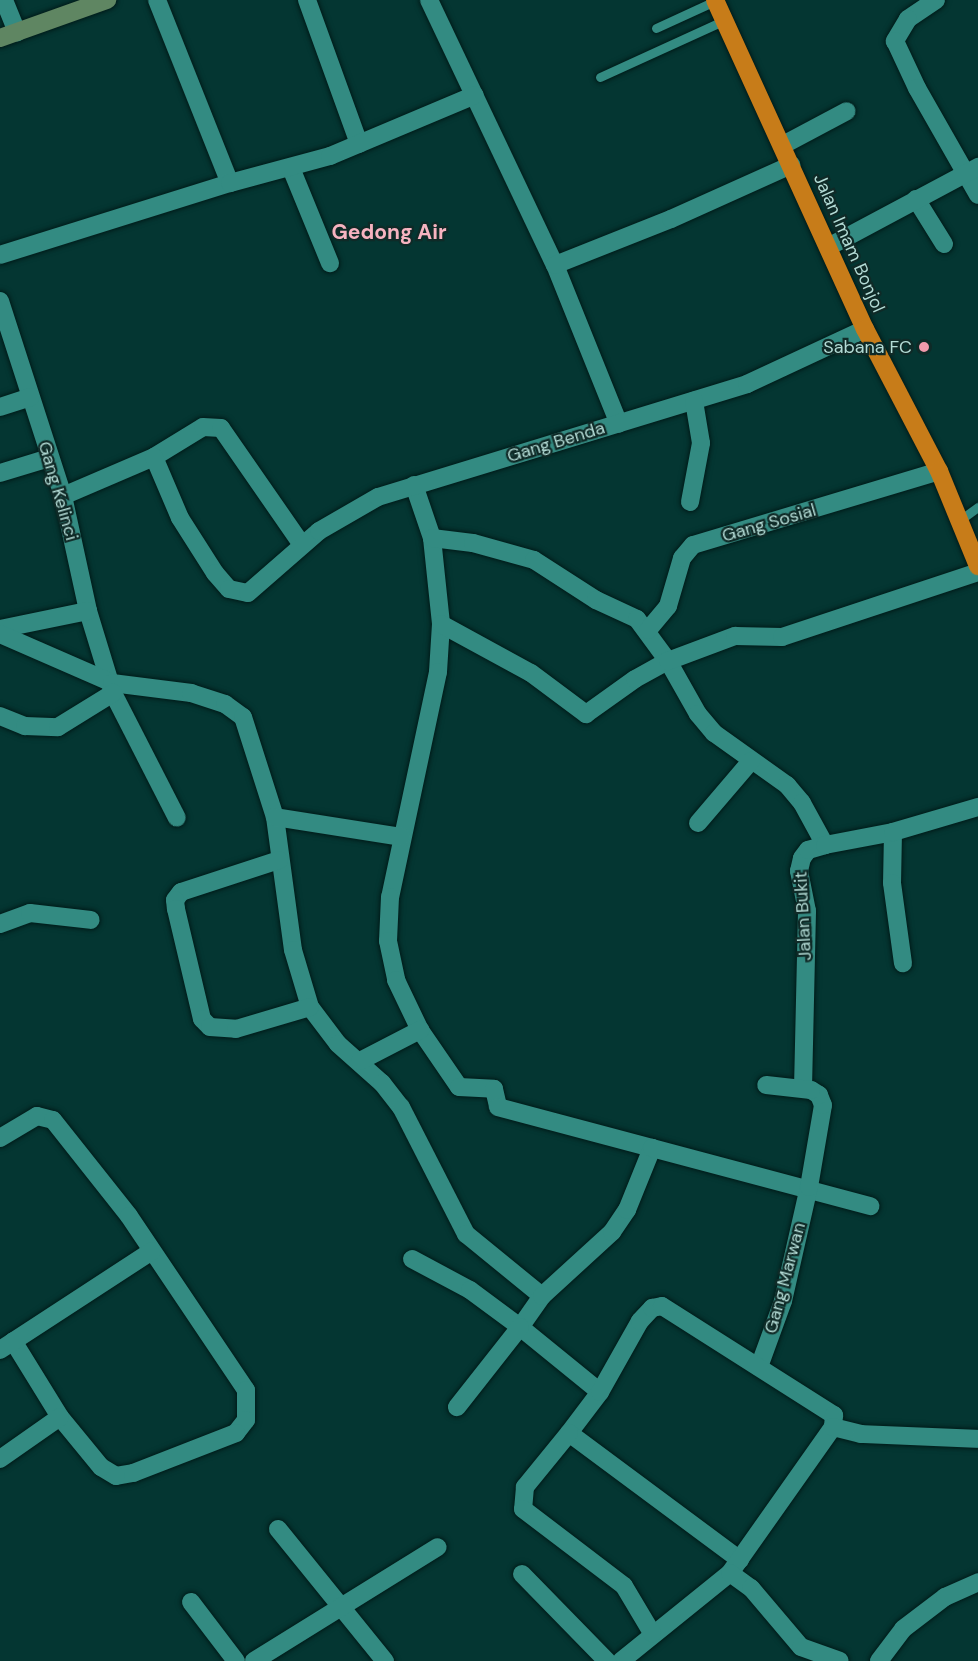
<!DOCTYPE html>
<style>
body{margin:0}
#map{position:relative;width:978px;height:1661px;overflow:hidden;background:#043632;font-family:"DM Sans",sans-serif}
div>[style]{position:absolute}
.roads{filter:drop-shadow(0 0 2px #011b19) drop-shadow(0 0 2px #011b19)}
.lane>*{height:9px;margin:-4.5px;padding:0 4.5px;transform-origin:4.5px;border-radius:4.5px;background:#338b82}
.street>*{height:18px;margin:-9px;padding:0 9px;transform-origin:9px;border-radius:9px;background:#338b82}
.secondary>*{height:18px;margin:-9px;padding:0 9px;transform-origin:9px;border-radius:9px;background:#5f8662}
.highway>*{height:18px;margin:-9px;padding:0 9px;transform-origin:9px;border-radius:9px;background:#c77c19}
.dots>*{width:16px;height:16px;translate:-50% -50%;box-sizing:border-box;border:3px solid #0f2a27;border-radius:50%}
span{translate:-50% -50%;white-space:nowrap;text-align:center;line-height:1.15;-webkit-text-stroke:4.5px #0f2a27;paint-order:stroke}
.street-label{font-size:18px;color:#b3dbd5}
.poi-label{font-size:18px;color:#b3dbd5}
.right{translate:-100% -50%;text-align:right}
.quarter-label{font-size:21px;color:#f6b3c0;font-weight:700}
</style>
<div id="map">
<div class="roads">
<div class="lane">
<i style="left:656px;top:28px;width:65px;rotate:-24.6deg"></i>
<i style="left:600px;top:77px;width:137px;rotate:-24.5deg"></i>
<i style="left:960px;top:520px;width:22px;rotate:-36deg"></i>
</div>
<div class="street">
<i style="left:4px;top:0;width:35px;rotate:68deg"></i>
<i style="left:157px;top:0;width:197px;rotate:68.3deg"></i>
<i style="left:307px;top:0;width:153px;rotate:70.1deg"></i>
<i style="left:429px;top:0;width:293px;rotate:64.6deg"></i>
<i style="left:555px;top:265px;width:171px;rotate:68.1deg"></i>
<i style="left:936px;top:0;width:34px;rotate:146deg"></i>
<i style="left:908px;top:19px;width:26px;rotate:121deg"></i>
<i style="left:895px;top:41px;width:52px;rotate:64.9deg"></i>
<i style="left:917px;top:88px;width:123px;rotate:60.3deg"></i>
<i style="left:783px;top:145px;width:72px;rotate:-28deg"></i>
<i style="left:291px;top:168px;width:103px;rotate:67.7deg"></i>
<i style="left:916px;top:199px;width:53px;rotate:58.1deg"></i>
<i style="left:830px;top:246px;width:168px;rotate:-28.1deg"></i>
<i style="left:0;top:255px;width:241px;rotate:-17.4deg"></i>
<i style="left:230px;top:183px;width:104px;rotate:-15.1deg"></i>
<i style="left:330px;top:156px;width:157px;rotate:-22.8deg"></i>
<i style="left:555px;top:265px;width:125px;rotate:-21.6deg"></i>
<i style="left:671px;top:219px;width:132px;rotate:-24.2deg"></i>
<i style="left:0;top:301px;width:205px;rotate:72.1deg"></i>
<i style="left:63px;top:496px;width:118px;rotate:77.7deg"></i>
<i style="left:88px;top:611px;width:86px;rotate:73deg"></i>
<i style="left:113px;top:693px;width:140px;rotate:62.9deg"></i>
<i style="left:0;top:407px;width:32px;rotate:-18deg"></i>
<i style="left:154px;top:457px;width:57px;rotate:-31.5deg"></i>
<i style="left:203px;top:427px;width:18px;rotate:3deg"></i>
<i style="left:221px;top:428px;width:142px;rotate:55.3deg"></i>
<i style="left:0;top:473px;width:51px;rotate:-17deg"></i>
<i style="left:414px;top:485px;width:56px;rotate:71.2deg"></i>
<i style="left:432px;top:538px;width:86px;rotate:84deg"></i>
<i style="left:441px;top:624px;width:48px;rotate:93.6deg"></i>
<i style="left:438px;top:672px;width:230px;rotate:102deg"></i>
<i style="left:390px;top:897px;width:44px;rotate:92.6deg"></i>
<i style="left:388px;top:941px;width:40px;rotate:78deg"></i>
<i style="left:396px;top:980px;width:55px;rotate:64.4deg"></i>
<i style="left:420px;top:1030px;width:69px;rotate:55.6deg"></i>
<i style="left:459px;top:1087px;width:35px;rotate:3deg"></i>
<i style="left:494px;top:1089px;width:18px;rotate:77deg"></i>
<i style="left:498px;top:1107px;width:159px;rotate:14.9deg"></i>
<i style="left:63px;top:496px;width:99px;rotate:-23.2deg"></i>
<i style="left:154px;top:457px;width:66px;rotate:66.9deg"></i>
<i style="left:180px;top:518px;width:65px;rotate:57.5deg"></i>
<i style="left:215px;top:573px;width:21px;rotate:49deg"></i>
<i style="left:229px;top:589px;width:19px;rotate:12deg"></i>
<i style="left:248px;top:593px;width:94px;rotate:-41.1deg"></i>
<i style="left:319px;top:531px;width:68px;rotate:-30deg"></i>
<i style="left:378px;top:497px;width:386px;rotate:-17deg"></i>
<i style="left:747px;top:384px;width:130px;rotate:-25deg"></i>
<i style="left:690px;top:502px;width:60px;rotate:-79.4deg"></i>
<i style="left:701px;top:443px;width:43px;rotate:-99.5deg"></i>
<i style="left:432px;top:538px;width:41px;rotate:7deg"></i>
<i style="left:473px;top:543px;width:63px;rotate:15.6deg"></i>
<i style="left:534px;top:560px;width:74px;rotate:32.8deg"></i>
<i style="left:596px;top:600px;width:45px;rotate:24.9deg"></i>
<i style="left:637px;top:619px;width:52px;rotate:53.6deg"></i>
<i style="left:668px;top:661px;width:61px;rotate:60.5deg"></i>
<i style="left:698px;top:714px;width:25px;rotate:50deg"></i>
<i style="left:714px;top:733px;width:90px;rotate:35.5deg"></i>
<i style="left:787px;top:785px;width:23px;rotate:50deg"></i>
<i style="left:802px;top:803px;width:48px;rotate:61.3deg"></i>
<i style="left:441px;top:624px;width:102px;rotate:28.6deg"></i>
<i style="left:531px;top:673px;width:69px;rotate:36.7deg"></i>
<i style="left:586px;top:714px;width:60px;rotate:-35.5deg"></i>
<i style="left:635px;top:679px;width:38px;rotate:-29deg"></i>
<i style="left:668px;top:661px;width:72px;rotate:-20.5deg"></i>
<i style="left:735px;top:636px;width:47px;rotate:1.2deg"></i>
<i style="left:782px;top:637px;width:206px;rotate:-18.3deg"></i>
<i style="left:0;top:629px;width:90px;rotate:-11.6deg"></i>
<i style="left:648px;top:630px;width:31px;rotate:-50deg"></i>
<i style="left:668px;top:606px;width:50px;rotate:-73.7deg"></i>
<i style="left:682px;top:558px;width:17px;rotate:-50deg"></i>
<i style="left:693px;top:545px;width:257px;rotate:-16.7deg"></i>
<i style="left:0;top:634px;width:122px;rotate:23.6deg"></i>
<i style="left:112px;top:683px;width:80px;rotate:7.2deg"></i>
<i style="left:191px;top:693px;width:36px;rotate:18deg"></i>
<i style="left:225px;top:704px;width:22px;rotate:36deg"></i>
<i style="left:243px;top:717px;width:105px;rotate:72.3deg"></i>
<i style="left:275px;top:817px;width:134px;rotate:82.3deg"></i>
<i style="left:293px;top:950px;width:59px;rotate:73.4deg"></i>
<i style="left:310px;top:1007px;width:46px;rotate:52.9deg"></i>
<i style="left:338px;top:1044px;width:59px;rotate:41.6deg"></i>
<i style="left:382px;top:1083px;width:31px;rotate:52deg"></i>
<i style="left:401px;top:1107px;width:143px;rotate:62.9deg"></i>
<i style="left:466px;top:1234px;width:98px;rotate:39.2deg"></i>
<i style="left:542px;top:1296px;width:38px;rotate:125deg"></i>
<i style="left:520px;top:1327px;width:103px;rotate:39.1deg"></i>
<i style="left:600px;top:1392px;width:51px;rotate:127.1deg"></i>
<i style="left:569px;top:1433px;width:213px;rotate:36.6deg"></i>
<i style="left:0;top:716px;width:27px;rotate:22deg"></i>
<i style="left:25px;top:726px;width:33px;rotate:2deg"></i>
<i style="left:58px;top:727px;width:65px;rotate:-31.7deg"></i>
<i style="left:275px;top:817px;width:128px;rotate:9deg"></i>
<i style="left:698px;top:823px;width:82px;rotate:-49.5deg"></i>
<i style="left:893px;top:832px;width:51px;rotate:91.1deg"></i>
<i style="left:892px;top:883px;width:81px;rotate:82.2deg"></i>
<i style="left:279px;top:860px;width:103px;rotate:161.9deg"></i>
<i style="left:181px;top:892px;width:10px;rotate:127deg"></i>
<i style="left:175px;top:900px;width:9px;rotate:84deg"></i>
<i style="left:176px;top:909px;width:113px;rotate:76.7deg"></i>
<i style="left:202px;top:1019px;width:11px;rotate:45deg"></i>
<i style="left:210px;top:1027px;width:26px;rotate:4deg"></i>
<i style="left:236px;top:1029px;width:77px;rotate:-16.6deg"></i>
<i style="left:0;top:924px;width:32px;rotate:-20deg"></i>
<i style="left:30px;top:913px;width:61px;rotate:6.5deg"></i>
<i style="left:360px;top:1061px;width:68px;rotate:-27.3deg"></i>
<i style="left:803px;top:1088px;width:177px;rotate:-88.7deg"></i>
<i style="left:807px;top:911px;width:41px;rotate:-101.3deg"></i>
<i style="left:799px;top:871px;width:13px;rotate:-77deg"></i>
<i style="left:802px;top:858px;width:10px;rotate:-53deg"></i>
<i style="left:808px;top:850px;width:18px;rotate:-16deg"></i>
<i style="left:825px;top:845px;width:69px;rotate:-10.8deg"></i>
<i style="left:893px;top:832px;width:89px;rotate:-16.4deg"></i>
<i style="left:0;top:1138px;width:43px;rotate:-30.7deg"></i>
<i style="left:37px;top:1116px;width:16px;rotate:14deg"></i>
<i style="left:53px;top:1120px;width:122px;rotate:51.6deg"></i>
<i style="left:129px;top:1216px;width:210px;rotate:56.1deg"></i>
<i style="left:246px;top:1390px;width:30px;rotate:90deg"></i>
<i style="left:246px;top:1420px;width:16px;rotate:128deg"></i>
<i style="left:236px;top:1433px;width:110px;rotate:158.8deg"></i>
<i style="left:133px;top:1473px;width:17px;rotate:170deg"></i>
<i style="left:116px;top:1476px;width:17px;rotate:-149deg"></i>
<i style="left:101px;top:1467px;width:65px;rotate:-129.4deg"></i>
<i style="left:60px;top:1417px;width:89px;rotate:-121.7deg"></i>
<i style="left:412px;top:1259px;width:66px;rotate:28.1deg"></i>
<i style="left:470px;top:1290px;width:62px;rotate:36.5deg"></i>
<i style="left:520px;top:1327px;width:102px;rotate:128.2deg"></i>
<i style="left:542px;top:1296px;width:95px;rotate:-42.4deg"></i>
<i style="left:612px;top:1232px;width:27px;rotate:-56deg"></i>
<i style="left:627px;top:1210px;width:67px;rotate:-68deg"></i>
<i style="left:652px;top:1148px;width:226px;rotate:14.9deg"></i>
<i style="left:0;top:1350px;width:181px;rotate:-33.1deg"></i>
<i style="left:759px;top:1367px;width:70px;rotate:-70deg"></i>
<i style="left:783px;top:1301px;width:117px;rotate:-77.2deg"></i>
<i style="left:809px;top:1187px;width:83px;rotate:-80.3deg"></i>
<i style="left:823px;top:1105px;width:11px;rotate:-112deg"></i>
<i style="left:819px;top:1095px;width:9px;rotate:-148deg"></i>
<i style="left:811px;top:1090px;width:45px;rotate:-173.7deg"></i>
<i style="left:600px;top:1392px;width:81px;rotate:-60.6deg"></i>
<i style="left:640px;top:1321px;width:18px;rotate:-47deg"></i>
<i style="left:652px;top:1308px;width:10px;rotate:-11deg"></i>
<i style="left:662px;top:1306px;width:204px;rotate:32.4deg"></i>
<i style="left:834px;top:1415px;width:12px;rotate:95deg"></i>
<i style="left:833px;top:1427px;width:179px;rotate:125.2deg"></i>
<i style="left:730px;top:1573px;width:140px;rotate:141.1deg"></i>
<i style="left:833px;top:1427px;width:29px;rotate:14deg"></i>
<i style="left:861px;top:1434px;width:117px;rotate:2.4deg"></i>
<i style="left:569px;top:1433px;width:70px;rotate:129.2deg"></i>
<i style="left:525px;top:1487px;width:22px;rotate:95deg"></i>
<i style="left:523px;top:1509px;width:127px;rotate:37.3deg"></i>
<i style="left:624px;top:1586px;width:55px;rotate:59.2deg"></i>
<i style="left:0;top:1459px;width:73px;rotate:-35deg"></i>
<i style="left:278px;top:1529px;width:170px;rotate:51deg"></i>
<i style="left:730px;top:1573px;width:26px;rotate:36deg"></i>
<i style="left:751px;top:1588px;width:77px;rotate:49.7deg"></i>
<i style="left:801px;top:1647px;width:41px;rotate:19.7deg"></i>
<i style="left:522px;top:1574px;width:122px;rotate:45.7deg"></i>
<i style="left:191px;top:1602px;width:74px;rotate:52.7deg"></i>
<i style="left:254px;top:1661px;width:216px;rotate:-31.8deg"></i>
<i style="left:879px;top:1661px;width:40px;rotate:-53deg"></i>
<i style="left:903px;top:1629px;width:53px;rotate:-37.3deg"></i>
<i style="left:945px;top:1597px;width:36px;rotate:-24deg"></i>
</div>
<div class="secondary">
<i style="left:0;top:38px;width:114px;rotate:-19.6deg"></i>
</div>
<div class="highway">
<i style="left:715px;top:0;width:362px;rotate:65.5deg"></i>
<i style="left:865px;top:329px;width:160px;rotate:62.5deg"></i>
<i style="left:939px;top:471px;width:103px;rotate:67.7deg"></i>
</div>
</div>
<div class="dots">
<i style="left:924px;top:347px;background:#f29aac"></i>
</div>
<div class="street-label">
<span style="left:849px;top:243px;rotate:66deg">Jalan Imam Bonjol</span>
<span style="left:556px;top:442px;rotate:-17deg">Gang Benda</span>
<span style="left:58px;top:491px;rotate:74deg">Gang Kelinci</span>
<span style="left:769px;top:523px;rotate:-16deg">Gang Sosial</span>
<span style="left:803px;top:916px;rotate:-93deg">Jalan Bukit</span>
<span style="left:785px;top:1278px;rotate:-75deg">Gang Marwan</span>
</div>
<div class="poi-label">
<span class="right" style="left:912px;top:347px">Sabana FC</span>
</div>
<div class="quarter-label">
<span style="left:389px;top:232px">Gedong Air</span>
</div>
</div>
